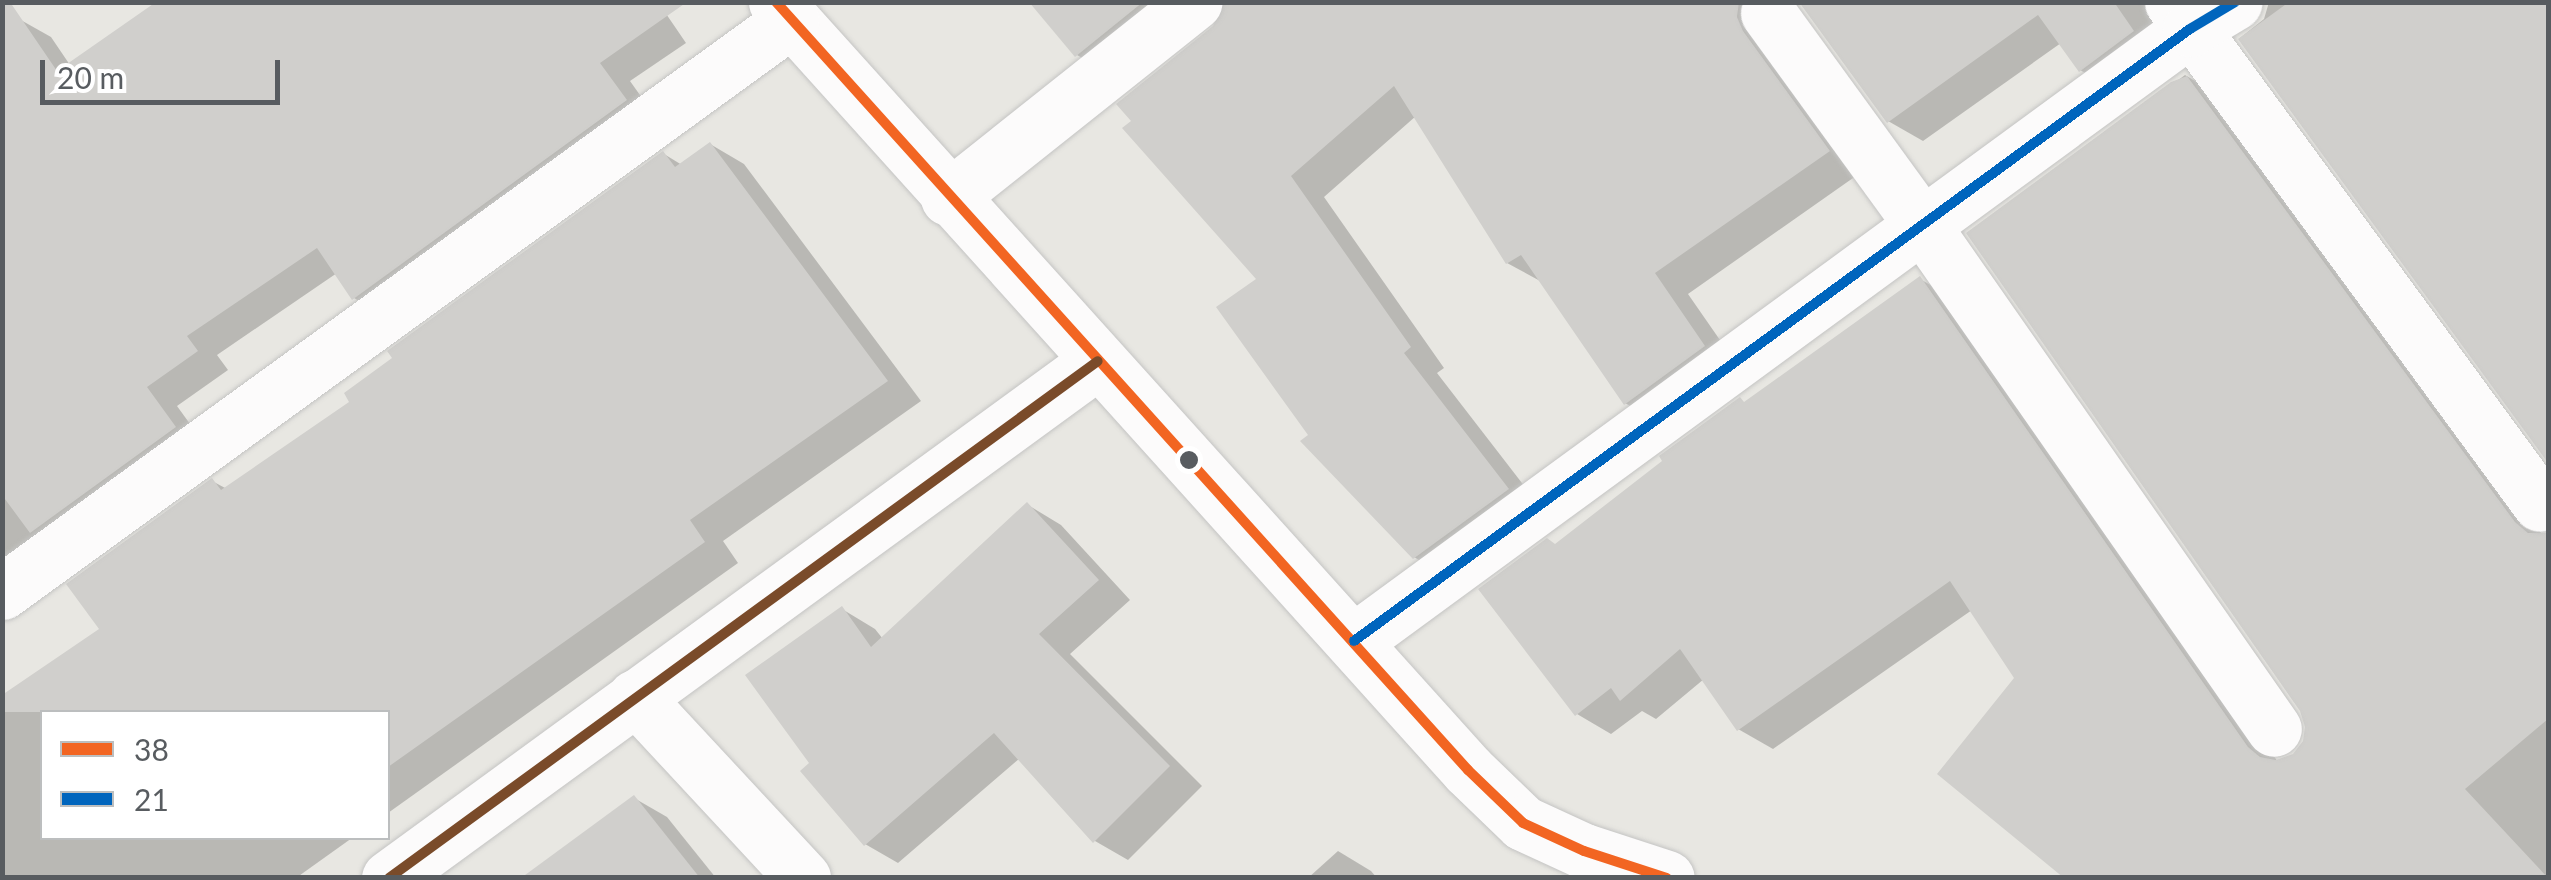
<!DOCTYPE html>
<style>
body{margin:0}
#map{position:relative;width:2551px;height:880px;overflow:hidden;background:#e8e7e2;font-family:Lato,sans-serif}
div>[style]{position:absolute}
.shadow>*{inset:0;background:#0003}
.building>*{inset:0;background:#d0cfcc}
.roads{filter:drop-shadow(0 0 2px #c4c4c3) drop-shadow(0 0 2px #c4c4c3)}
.minor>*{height:55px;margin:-27.5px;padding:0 27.5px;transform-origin:27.5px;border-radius:27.5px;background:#fcfbfb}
.bus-1>*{height:10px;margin:-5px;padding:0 5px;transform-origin:5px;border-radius:5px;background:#f26522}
.bus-2>*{height:10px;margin:-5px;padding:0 5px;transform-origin:5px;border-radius:5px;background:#0065bd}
.bus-3>*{height:10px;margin:-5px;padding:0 5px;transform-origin:5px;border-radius:5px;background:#7a4b2a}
.dots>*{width:28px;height:28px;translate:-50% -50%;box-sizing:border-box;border:5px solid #fff;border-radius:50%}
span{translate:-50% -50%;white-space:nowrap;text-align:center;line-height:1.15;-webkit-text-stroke:10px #fff;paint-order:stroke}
.frame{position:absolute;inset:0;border:5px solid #585c60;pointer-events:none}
.legend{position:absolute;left:40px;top:710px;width:350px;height:130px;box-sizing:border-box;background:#fff;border:2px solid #bcbebf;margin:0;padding:12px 18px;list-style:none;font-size:30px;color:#585c60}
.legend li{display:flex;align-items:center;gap:20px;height:50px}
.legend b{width:50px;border:2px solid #bcbebf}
.scale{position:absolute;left:40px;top:60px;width:240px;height:45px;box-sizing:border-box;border:5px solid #585c60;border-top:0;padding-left:12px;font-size:30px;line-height:35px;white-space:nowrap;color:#585c60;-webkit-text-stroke:8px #fff;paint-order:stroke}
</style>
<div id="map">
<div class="shadow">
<i style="clip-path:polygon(658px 2px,686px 43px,630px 81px,657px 119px,385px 316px,354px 298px,337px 273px,217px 355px,228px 370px,177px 406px,206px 446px,2px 585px,2px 30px,19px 19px,51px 37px,70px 65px)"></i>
<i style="clip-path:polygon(1032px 2px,1200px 2px,1110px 74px,1077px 55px)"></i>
<i style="clip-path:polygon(1279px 2px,1797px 2px,1786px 6px,1863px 171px,1688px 294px,1738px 366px,1660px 423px,1625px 403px,1542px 282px,1507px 263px,1416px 116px,1324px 197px,1444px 368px,1437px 373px,1542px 509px,1449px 578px,1414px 557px,1311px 436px,1260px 279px)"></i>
<i style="clip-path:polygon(1802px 2px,2184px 2px,2115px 90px,2080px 70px,2061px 43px,1923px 141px,1888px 121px)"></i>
<i style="clip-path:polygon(2269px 2px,2548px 2px,2548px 459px,2240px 38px,2264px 19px)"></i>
<i style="clip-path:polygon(2185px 75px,2219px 95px,2544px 537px,2548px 535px,2548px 878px,2067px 878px,2017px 678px,1972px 610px,1773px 749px,1738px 729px,1704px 679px,1656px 719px,1642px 711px,1611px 734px,1577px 714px,1556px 546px,1920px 279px,1955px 299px,2278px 762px,2294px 756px,2305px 742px,2308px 727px,2302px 710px,1970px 234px)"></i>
<i style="clip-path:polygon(710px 144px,744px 164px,921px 401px,723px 541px,738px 563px,388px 813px,388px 712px,42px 712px,42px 838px,352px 838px,296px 878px,2px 878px,2px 698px,103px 630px,212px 481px,227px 489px,353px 403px,664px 154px,682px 165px)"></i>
<i style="clip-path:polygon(1028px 505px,1061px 525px,1130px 600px,1070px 654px,1202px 786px,1128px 860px,1095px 841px,1020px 758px,898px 863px,865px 844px,812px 764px,842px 609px,875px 629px,883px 639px)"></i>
<i style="clip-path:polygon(634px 798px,667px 817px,716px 878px,572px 878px)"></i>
<i style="clip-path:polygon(1338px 851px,1371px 871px,1377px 878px,1308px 878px)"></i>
</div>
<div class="building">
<i style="clip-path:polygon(2px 2px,10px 2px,57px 71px,156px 2px,687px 2px,600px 63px,627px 100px,352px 300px,317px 248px,187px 336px,198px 351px,147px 387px,176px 427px,30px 533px,2px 495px)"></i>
<i style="clip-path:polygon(1029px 2px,1143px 2px,1075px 57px)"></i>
<i style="clip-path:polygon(1224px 2px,1739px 2px,1737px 17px,1743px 31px,1830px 151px,1655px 273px,1705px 346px,1624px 405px,1521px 255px,1506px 264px,1394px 86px,1291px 176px,1411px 347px,1404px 353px,1509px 489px,1413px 559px,1300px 441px,1308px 435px,1216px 307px,1256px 279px,1122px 128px,1131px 121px,1116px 104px,1213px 26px)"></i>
<i style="clip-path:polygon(1799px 2px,2114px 2px,2134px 31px,2079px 72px,2038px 15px,1887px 123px)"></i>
<i style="clip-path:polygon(2289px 2px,2548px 2px,2548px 463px,2238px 39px)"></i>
<i style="clip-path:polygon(2187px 76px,2515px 522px,2528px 533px,2548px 533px,2548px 719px,2465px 789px,2548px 878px,2064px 878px,1937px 774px,2014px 678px,1950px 581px,1737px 731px,1680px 649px,1620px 701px,1611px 688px,1575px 716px,1478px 589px,1547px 538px,1555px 544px,1662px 461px,1659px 456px,1740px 397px,1744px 402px,1920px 276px,2248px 747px,2260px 757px,2276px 760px,2293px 754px,2303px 741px,2305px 727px,2300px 711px,1966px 233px,2171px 82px)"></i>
<i style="clip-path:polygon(710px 142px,888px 381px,690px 520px,705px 542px,388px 767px,388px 712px,2px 712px,2px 695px,99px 629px,66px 584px,212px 478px,221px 490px,349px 402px,344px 393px,392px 358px,387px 351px,663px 151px,675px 167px)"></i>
<i style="clip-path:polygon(1027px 502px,1099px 580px,1039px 634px,1170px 766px,1093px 843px,994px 733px,864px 846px,800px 771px,809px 763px,745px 675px,842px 606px,871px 647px)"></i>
<i style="clip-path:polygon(634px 795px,700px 878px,521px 878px)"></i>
</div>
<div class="roads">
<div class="minor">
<i style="left:776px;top:2px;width:1034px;rotate:47.98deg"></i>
<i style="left:1468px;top:770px;width:76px;rotate:43.9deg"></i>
<i style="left:1523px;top:823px;width:67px;rotate:24.7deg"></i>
<i style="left:1584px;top:851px;width:87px;rotate:18deg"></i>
<i style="left:2172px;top:2px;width:622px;rotate:53.76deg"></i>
<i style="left:1768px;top:13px;width:263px;rotate:54deg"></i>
<i style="left:1923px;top:226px;width:613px;rotate:55.09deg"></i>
<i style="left:948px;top:198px;width:315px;rotate:-38.5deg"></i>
<i style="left:2px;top:592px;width:975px;rotate:-35.94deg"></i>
<i style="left:1354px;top:641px;width:1036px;rotate:-36.21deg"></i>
<i style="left:2190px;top:29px;width:52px;rotate:-31deg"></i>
<i style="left:635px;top:697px;width:247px;rotate:47.1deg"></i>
<i style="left:389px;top:878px;width:877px;rotate:-36.1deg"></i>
</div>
</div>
<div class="bus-1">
<i style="left:776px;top:2px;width:1034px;rotate:47.98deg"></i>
<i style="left:1468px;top:770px;width:76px;rotate:43.9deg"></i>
<i style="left:1523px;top:823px;width:67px;rotate:24.7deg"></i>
<i style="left:1584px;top:851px;width:87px;rotate:18deg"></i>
</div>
<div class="bus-2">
<i style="left:1354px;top:641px;width:1036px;rotate:-36.21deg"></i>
<i style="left:2190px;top:29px;width:52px;rotate:-31deg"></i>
</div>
<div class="bus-3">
<i style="left:389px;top:878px;width:877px;rotate:-36.1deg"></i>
</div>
<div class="dots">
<i style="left:1189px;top:460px;background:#585c60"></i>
</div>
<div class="frame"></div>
<ul class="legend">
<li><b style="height:12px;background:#f26522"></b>38</li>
<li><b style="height:12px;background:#0065bd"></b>21</li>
</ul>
<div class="scale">20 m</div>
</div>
